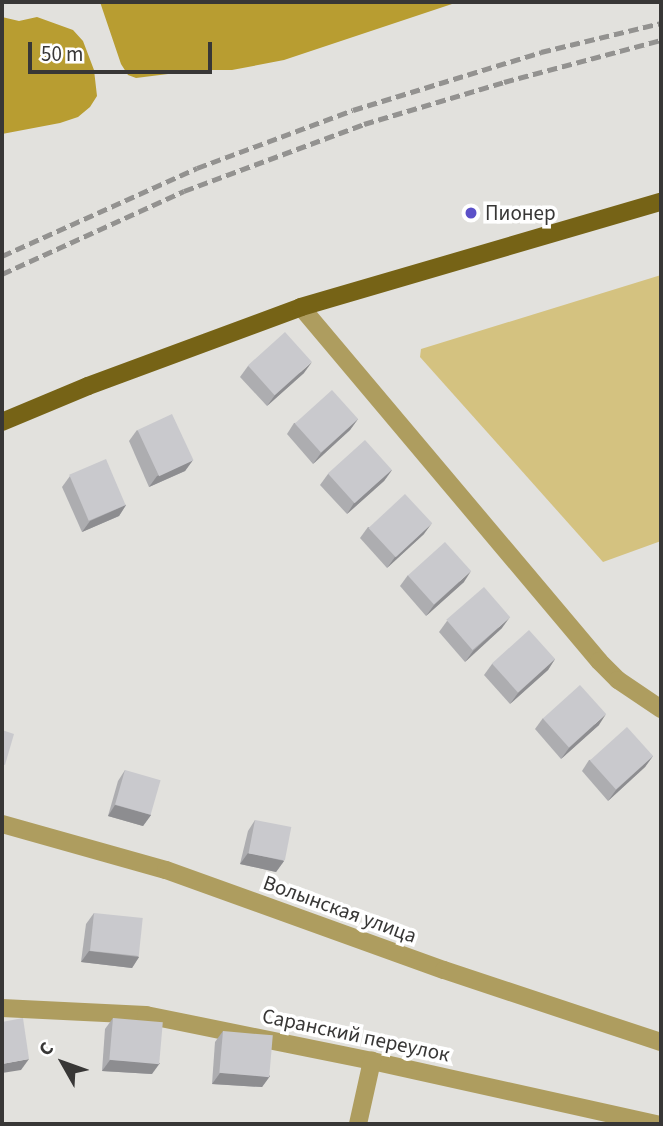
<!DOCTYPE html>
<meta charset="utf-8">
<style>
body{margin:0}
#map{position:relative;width:663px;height:1126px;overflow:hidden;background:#e2e1dd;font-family:"Source Sans 3",sans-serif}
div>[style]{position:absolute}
.green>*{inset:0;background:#d4c280}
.forest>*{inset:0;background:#b89d31}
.street>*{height:18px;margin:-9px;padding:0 9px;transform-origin:9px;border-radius:9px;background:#ae9d5f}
.primary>*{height:18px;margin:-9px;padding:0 9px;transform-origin:9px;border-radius:9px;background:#766316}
.rail>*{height:5px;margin-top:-2.5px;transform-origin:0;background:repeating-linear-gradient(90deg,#939290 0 10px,transparent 0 15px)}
.wall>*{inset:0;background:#adadb0}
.shaded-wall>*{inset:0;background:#8d8d90}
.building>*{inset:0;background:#c9c9cd;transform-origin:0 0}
.dots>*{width:19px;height:19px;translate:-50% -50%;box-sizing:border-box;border:4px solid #fff;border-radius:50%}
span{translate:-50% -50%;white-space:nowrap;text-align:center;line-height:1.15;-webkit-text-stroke:7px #fff;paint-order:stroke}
.poi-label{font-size:21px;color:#383736}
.left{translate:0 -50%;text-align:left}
.street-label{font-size:21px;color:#383736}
.frame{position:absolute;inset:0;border:4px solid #383736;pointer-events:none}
.north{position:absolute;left:28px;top:1028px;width:70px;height:70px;-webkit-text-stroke:5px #fff;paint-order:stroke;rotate:310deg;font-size:19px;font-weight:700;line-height:28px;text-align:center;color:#383736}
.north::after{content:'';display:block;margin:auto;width:24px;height:32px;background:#383736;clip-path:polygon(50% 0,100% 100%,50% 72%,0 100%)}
.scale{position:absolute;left:28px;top:42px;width:184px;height:32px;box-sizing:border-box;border:4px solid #383736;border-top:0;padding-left:9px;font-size:21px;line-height:24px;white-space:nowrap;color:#383736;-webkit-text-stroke:5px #fff;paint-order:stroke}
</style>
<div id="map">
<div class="green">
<i style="clip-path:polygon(661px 275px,661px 541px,603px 562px,420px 357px,421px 349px)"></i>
</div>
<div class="forest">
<i style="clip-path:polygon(100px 2px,458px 2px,284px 60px,232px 70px,200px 70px,136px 78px,128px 75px,121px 64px)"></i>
<i style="clip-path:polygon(2px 17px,19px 21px,37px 17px,73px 30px,83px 41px,94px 70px,97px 96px,90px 107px,78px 117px,60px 123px,2px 134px)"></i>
</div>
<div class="street">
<i style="left:301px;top:307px;width:463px;rotate:49.9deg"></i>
<i style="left:599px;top:661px;width:27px;rotate:45deg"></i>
<i style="left:618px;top:680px;width:52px;rotate:34deg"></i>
<i style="left:2px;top:824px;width:170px;rotate:15.7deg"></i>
<i style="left:166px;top:870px;width:295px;rotate:19.8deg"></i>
<i style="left:444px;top:970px;width:229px;rotate:18.4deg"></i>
<i style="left:2px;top:1008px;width:144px;rotate:2.8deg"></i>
<i style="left:146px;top:1015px;width:231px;rotate:11.5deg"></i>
<i style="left:372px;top:1061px;width:292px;rotate:12.5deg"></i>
<i style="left:358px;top:1124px;width:65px;rotate:-77.5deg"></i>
</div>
<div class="primary">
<i style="left:2px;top:422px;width:93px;rotate:-22.7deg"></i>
<i style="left:88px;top:386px;width:227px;rotate:-20.3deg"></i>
<i style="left:301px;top:307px;width:375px;rotate:-16.3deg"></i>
</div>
<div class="rail">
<i style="left:2px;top:256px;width:214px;rotate:-24.3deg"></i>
<i style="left:197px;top:168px;width:166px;rotate:-20.4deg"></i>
<i style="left:353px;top:110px;width:197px;rotate:-17.1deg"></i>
<i style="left:541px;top:52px;width:123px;rotate:-13.6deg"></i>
<i style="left:2px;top:274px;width:200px;rotate:-24.5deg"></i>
<i style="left:184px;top:191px;width:192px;rotate:-20.4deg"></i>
<i style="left:364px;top:124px;width:146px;rotate:-16.7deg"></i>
<i style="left:504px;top:82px;width:163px;rotate:-15deg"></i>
</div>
<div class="wall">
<i style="clip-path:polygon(248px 366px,304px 373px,267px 406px,240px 377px)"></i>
<i style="clip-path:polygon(358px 419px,350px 430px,313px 464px,287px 434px,294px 423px)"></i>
<i style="clip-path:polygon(137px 430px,193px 460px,185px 471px,149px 487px,129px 441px)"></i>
<i style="clip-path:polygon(392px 470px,384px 481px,347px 514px,320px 485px,328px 474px)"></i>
<i style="clip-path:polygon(70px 476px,126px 505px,119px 516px,82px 532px,62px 487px)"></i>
<i style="clip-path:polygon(368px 527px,424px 534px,387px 568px,360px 538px)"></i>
<i style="clip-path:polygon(408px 575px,464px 582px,426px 616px,400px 586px)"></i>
<i style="clip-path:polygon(447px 621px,502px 628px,465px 662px,439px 632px)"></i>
<i style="clip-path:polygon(555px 659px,548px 670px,510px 704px,484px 675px,492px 664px)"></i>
<i style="clip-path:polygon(543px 718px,599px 725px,561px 759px,535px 729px)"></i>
<i style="clip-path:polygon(653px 756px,645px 767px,608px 801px,582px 771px,589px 760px)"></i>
<i style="clip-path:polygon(125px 770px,151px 815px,143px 826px,108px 816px,118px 781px)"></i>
<i style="clip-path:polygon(255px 820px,284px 861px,276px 872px,240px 864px,248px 831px)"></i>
<i style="clip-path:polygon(94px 913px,139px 957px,132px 968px,81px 962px,86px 924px)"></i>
<i style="clip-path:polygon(113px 1018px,152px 1074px,102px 1071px,105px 1029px)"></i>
<i style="clip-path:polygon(223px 1031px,270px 1076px,262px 1087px,212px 1084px,215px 1042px)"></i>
</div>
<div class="shaded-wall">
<i style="clip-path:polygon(312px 362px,304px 373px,267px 406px,275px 395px)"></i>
<i style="clip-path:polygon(358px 419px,350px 430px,313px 464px,321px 453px)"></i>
<i style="clip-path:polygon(193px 460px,185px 471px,149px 487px,157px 476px)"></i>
<i style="clip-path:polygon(392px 470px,384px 481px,347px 514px,354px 503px)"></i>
<i style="clip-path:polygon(126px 505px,119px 516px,82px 532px,90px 521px)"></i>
<i style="clip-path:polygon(432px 523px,424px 534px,387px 568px,395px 557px)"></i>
<i style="clip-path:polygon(471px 571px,464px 582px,426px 616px,434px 605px)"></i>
<i style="clip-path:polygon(510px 617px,502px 628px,465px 662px,473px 651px)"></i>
<i style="clip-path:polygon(555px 659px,548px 670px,510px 704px,518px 693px)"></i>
<i style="clip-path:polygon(606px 714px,599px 725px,561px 759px,569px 748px)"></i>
<i style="clip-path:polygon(653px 756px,645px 767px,608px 801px,616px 790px)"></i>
<i style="clip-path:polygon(115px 805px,151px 815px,143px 826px,108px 816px)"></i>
<i style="clip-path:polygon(248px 853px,284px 861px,276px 872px,240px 864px)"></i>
<i style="clip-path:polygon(89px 951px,139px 957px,132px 968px,81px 962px)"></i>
<i style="clip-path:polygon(29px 1059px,21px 1070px,2px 1073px,2px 1064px)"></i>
<i style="clip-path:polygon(110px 1060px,160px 1063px,152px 1074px,102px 1071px)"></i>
<i style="clip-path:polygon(220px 1073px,270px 1076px,262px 1087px,212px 1084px)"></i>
</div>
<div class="building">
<i style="left:285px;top:332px;width:40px;height:50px;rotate:48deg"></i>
<i style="left:332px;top:390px;width:39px;height:50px;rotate:48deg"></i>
<i style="left:172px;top:414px;width:51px;height:38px;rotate:65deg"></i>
<i style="left:365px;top:440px;width:40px;height:50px;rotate:48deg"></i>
<i style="left:106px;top:459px;width:50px;height:40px;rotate:67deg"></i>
<i style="left:405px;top:494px;width:40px;height:50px;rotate:47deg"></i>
<i style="left:445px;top:542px;width:39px;height:50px;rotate:48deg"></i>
<i style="left:484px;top:587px;width:40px;height:50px;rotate:49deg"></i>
<i style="left:529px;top:630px;width:39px;height:50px;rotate:48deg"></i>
<i style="left:580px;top:685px;width:39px;height:50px;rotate:48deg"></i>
<i style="left:627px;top:727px;width:39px;height:50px;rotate:48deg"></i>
<i style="clip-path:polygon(2px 730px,14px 734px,5px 765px,2px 764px)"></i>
<i style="left:125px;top:770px;width:37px;height:36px;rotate:16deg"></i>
<i style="left:255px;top:820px;width:37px;height:34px;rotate:11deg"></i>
<i style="left:94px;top:913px;width:49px;height:38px;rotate:6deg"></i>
<i style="clip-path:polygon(23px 1018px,29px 1059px,2px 1064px,2px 1022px)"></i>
<i style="left:113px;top:1018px;width:50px;height:42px;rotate:5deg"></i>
<i style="left:223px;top:1031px;width:50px;height:42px;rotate:5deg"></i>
</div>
<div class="dots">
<i style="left:471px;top:213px;background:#5b50c8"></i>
</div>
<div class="poi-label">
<span class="left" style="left:485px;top:213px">Пионер</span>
</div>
<div class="street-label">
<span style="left:340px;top:909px;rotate:20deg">Волынская улица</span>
<span style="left:356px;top:1035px;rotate:12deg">Саранский переулок</span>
</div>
<div class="frame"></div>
<div class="north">С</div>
<div class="scale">50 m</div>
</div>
